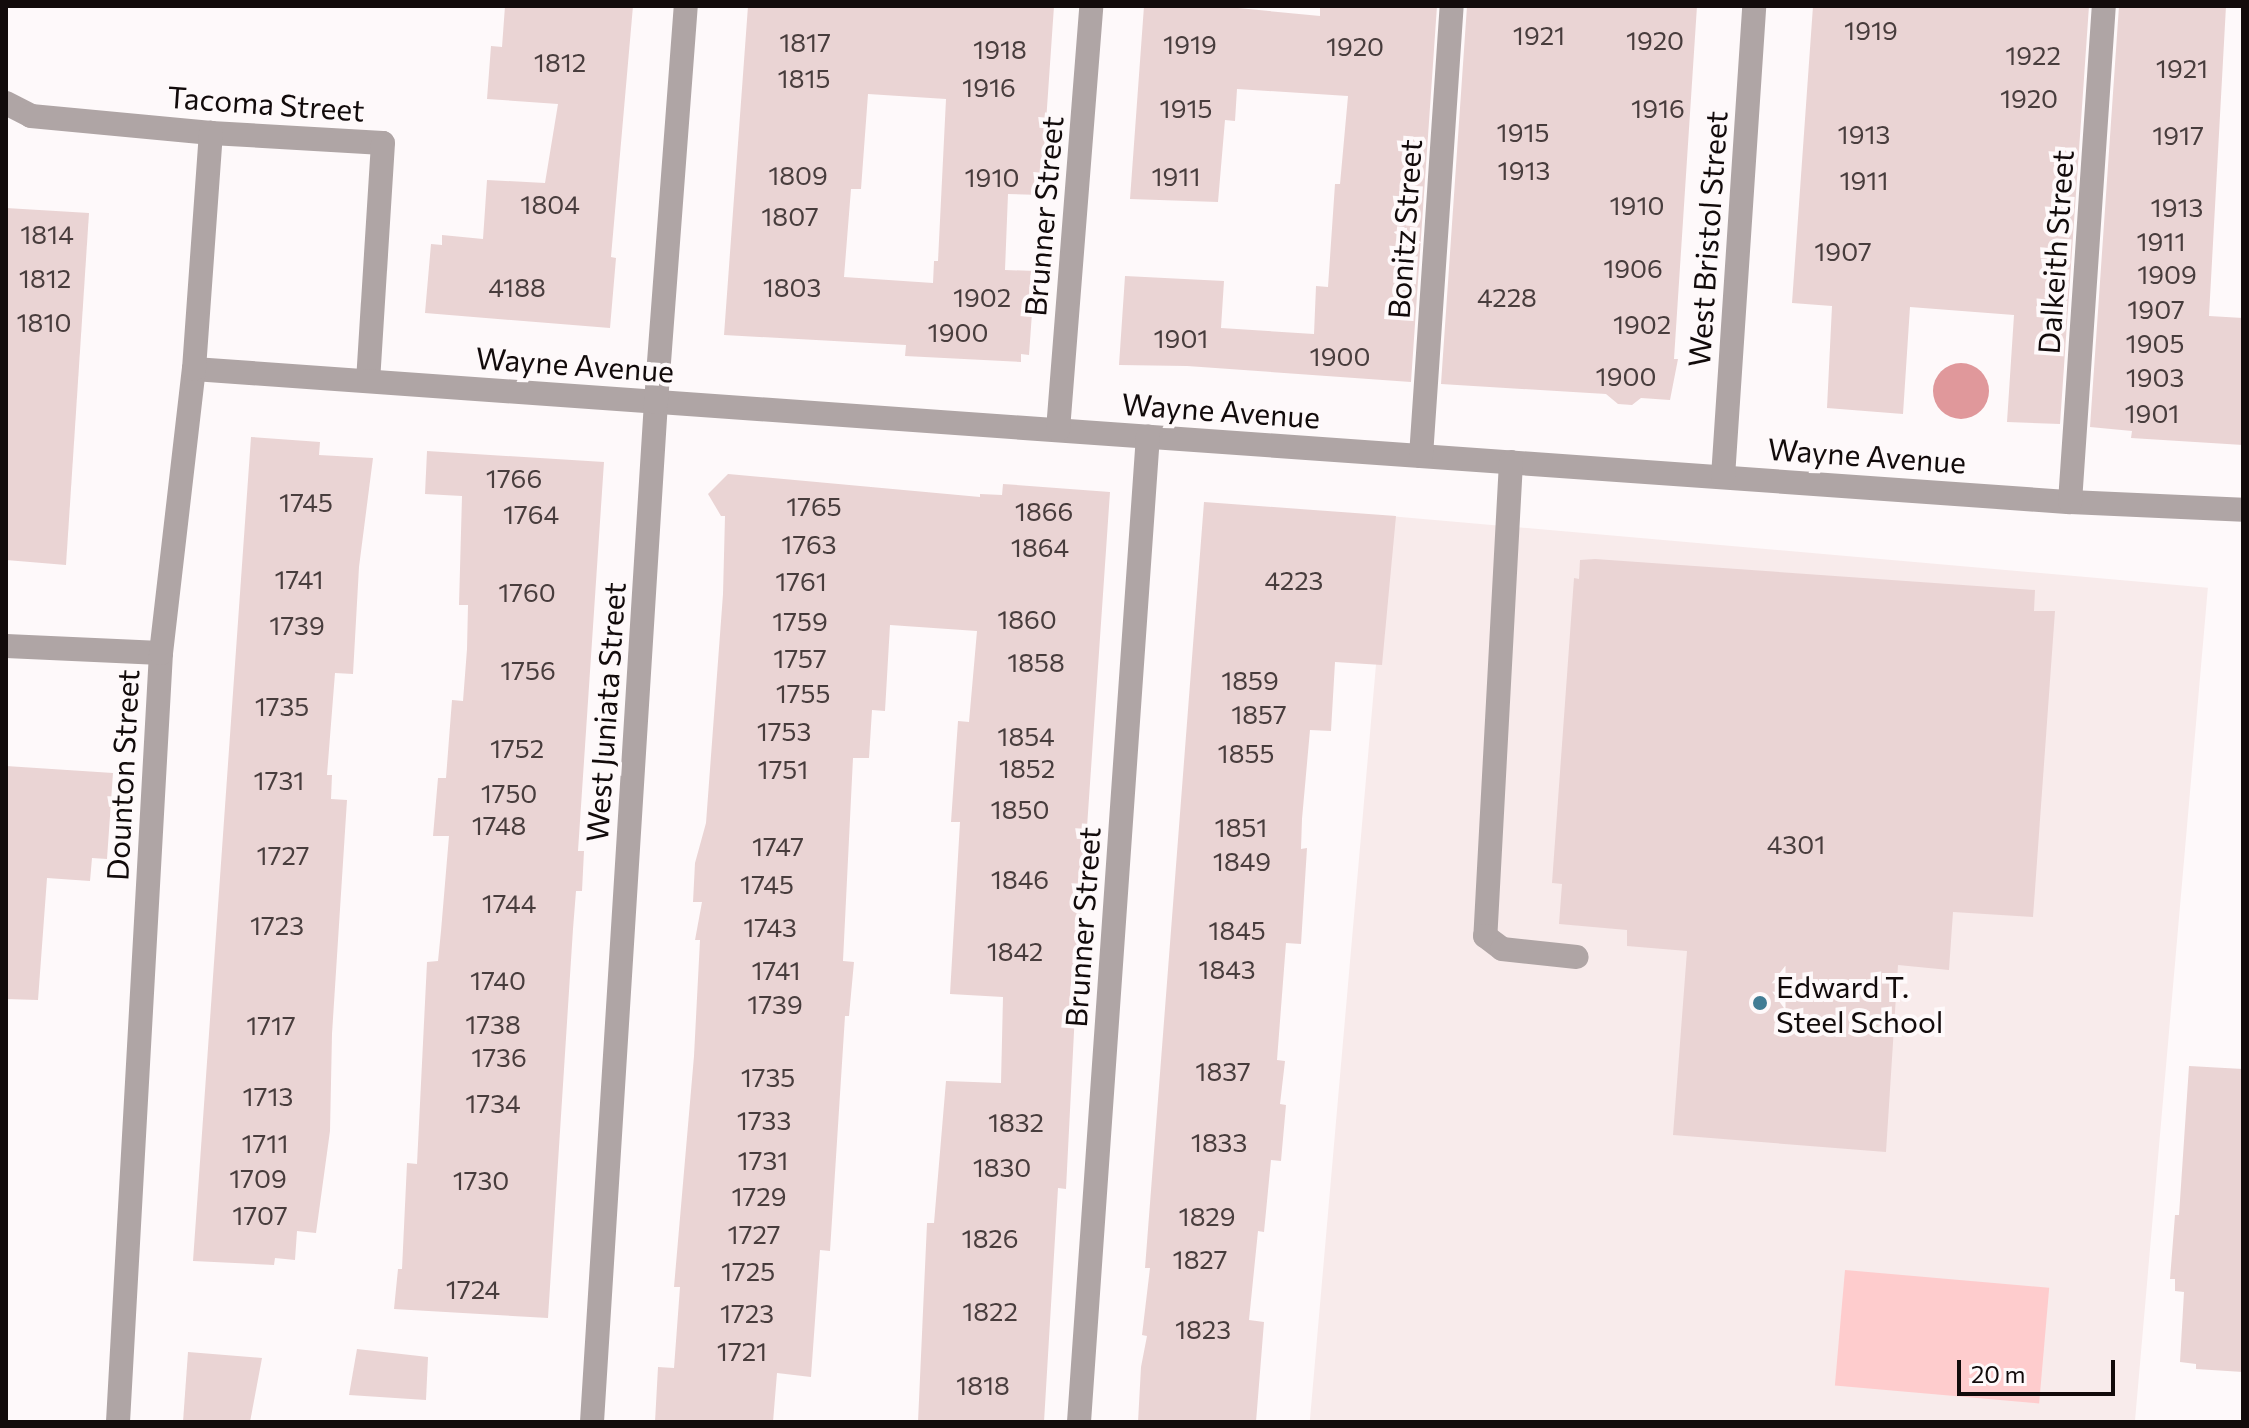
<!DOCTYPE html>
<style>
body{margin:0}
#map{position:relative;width:2249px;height:1428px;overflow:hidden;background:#fef9fa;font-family:Commissioner,sans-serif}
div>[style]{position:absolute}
.built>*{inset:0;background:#f8ebeb;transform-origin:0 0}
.green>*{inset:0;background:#fecccd;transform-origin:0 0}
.water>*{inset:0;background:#e0989b}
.round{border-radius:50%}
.building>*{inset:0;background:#ead4d4}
.minor>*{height:24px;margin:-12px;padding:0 12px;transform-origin:12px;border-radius:12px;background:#afa5a5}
.dots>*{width:22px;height:22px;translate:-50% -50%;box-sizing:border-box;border:4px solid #fef9fa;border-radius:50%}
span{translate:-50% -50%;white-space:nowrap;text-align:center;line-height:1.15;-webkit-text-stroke:8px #fef9fa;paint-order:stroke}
.number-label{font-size:26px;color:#483d3d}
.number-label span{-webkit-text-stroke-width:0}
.street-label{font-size:30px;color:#120b0b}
.poi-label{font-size:30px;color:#120b0b}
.left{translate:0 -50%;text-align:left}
.frame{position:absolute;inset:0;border:8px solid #120b0b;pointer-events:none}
.scale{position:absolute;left:1957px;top:1360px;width:158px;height:36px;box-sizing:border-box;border:4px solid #120b0b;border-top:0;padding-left:10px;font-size:24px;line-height:28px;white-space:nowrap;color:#120b0b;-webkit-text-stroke:6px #fef9fa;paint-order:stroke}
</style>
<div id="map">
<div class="built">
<i style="left:1389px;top:516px;width:822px;height:909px;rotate:5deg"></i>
</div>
<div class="green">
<i style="left:1845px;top:1270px;width:205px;height:116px;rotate:5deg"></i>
</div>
<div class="water">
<i class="round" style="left:1933px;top:363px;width:56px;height:56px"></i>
</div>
<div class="building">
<i style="clip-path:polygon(505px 6px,633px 6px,611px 257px,616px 258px,610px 328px,425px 313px,431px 244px,442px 245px,442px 235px,483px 239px,487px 180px,545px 183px,558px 104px,487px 99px,491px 46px,502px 47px)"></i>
<i style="clip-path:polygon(evenodd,748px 6px,1054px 6px,1041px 195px,1008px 194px,1005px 270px,1035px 271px,1029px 355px,1021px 354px,1021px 362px,905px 356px,906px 345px,724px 335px,748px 6px,868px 94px,946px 99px,938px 261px,934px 261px,933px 283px,844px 277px,851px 189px,861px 189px,868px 94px)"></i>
<i style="clip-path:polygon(1144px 6px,1217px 6px,1320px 16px,1320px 6px,1437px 6px,1411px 382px,1187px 366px,1119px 365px,1125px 276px,1224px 281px,1221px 328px,1314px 334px,1316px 286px,1328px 287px,1335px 184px,1340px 184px,1348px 96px,1237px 89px,1235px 121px,1225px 120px,1218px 202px,1130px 199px)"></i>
<i style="clip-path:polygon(1467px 6px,1697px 6px,1674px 359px,1678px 359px,1670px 400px,1641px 398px,1632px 405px,1618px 404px,1606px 394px,1441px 384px)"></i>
<i style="clip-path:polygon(1813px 6px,2089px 6px,2060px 424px,2007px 422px,2014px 315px,1910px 307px,1903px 414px,1827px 408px,1832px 306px,1792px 303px)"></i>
<i style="clip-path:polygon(2119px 6px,2226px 6px,2209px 316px,2243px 318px,2243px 445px,2131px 438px,2132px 431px,2090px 427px)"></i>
<i style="clip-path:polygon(6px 208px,89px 213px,66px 565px,6px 560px)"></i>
<i style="clip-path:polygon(251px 437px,320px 442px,319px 455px,373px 458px,359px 567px,353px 674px,335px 673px,327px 775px,332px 775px,331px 799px,347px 800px,332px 1034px,330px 1131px,316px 1233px,297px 1231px,295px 1260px,275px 1258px,274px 1265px,193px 1261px)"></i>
<i style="clip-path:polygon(427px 451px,604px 462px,578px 851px,584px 851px,582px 891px,576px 891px,573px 929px,548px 1318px,394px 1309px,398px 1269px,402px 1269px,407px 1163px,417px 1164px,427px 962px,438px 961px,441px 931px,449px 836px,433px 836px,438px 778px,446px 778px,452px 700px,463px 701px,467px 649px,468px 605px,459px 605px,462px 496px,425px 494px)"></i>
<i style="clip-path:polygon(728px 474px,980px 497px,980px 494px,1002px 495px,1003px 484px,1110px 492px,1077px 973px,1066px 1189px,1058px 1188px,1044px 1422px,918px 1422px,927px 1223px,934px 1223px,946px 1081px,1001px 1083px,1003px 997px,950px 994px,960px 822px,951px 822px,958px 721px,969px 722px,977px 631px,890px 625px,885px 711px,872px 710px,869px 758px,853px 758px,843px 961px,854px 962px,849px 1016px,845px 1016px,830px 1251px,820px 1250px,811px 1377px,777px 1373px,773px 1422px,655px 1422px,658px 1367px,674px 1368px,680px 1287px,674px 1287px,694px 1056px,700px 940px,695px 940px,702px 902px,693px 902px,695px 863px,706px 823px,723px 594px,725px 516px,721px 516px,708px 494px)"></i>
<i style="clip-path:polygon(1204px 502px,1396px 516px,1382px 665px,1335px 662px,1331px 731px,1310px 730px,1302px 819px,1301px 849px,1307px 848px,1301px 944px,1286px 943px,1277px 1060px,1285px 1061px,1280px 1104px,1286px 1105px,1281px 1161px,1271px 1160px,1264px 1232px,1258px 1231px,1249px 1320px,1264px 1322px,1256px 1422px,1138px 1422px,1141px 1367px,1147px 1336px,1142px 1335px,1150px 1268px,1145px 1268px)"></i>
<i style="clip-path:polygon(1595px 559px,2035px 590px,2034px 611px,2055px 611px,2033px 917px,1953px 912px,1949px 970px,1898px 965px,1886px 1152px,1673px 1135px,1687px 951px,1627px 946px,1627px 930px,1559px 924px,1562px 884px,1552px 883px,1574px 578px,1579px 579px,1580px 560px)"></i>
<i style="clip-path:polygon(6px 766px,113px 773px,107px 859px,92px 858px,90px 881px,47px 878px,38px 1000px,6px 999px)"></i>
<i style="clip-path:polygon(2189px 1066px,2243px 1069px,2243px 1372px,2196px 1369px,2196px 1364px,2180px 1362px,2184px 1292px,2175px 1291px,2175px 1279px,2170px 1279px,2175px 1215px,2179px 1215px)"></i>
<i style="clip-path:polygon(357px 1349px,428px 1357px,426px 1400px,349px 1395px)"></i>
<i style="clip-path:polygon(188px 1352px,262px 1358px,250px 1422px,183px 1422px)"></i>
</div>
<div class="minor">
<i style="left:6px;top:103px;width:28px;rotate:27deg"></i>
<i style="left:31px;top:116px;width:181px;rotate:5.4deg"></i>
<i style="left:211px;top:133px;width:172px;rotate:3.3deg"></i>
<i style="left:383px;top:143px;width:238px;rotate:93.6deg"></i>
<i style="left:194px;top:369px;width:1881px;rotate:4.06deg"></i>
<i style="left:2070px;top:502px;width:173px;rotate:2.6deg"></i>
<i style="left:1058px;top:430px;width:425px;rotate:-85.5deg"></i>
<i style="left:1421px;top:456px;width:451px;rotate:-86.1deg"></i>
<i style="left:1511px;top:462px;width:475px;rotate:93.1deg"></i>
<i style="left:1485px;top:936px;width:21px;rotate:37deg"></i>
<i style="left:1502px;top:949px;width:75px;rotate:6.1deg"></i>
<i style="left:1723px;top:477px;width:472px;rotate:-86.2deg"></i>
<i style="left:2070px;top:502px;width:497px;rotate:-86.1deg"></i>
<i style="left:6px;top:646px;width:155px;rotate:2.6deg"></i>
<i style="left:118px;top:1422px;width:770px;rotate:-86.8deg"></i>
<i style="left:161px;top:653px;width:286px;rotate:-83.4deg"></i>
<i style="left:194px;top:369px;width:237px;rotate:-85.9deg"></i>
<i style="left:592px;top:1422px;width:1022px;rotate:-86.41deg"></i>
<i style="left:656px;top:402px;width:397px;rotate:-85.7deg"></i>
<i style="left:1079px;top:1422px;width:988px;rotate:-86deg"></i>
</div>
<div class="dots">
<i style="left:1760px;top:1003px;background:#417c94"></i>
</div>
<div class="number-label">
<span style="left:1871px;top:30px">1919</span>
<span style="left:1539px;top:35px">1921</span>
<span style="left:1655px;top:40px">1920</span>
<span style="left:805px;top:42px">1817</span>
<span style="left:1190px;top:44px">1919</span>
<span style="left:1355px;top:46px">1920</span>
<span style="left:1000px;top:49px">1918</span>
<span style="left:2033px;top:55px">1922</span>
<span style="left:560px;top:62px">1812</span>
<span style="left:2182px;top:68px">1921</span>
<span style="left:804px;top:78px">1815</span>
<span style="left:989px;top:87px">1916</span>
<span style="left:2029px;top:98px">1920</span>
<span style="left:1186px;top:108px">1915</span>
<span style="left:1658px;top:108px">1916</span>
<span style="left:1523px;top:132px">1915</span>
<span style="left:1864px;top:134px">1913</span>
<span style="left:2178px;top:135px">1917</span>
<span style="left:1524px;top:170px">1913</span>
<span style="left:798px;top:175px">1809</span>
<span style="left:1176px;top:176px">1911</span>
<span style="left:992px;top:177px">1910</span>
<span style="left:1864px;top:180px">1911</span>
<span style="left:550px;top:204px">1804</span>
<span style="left:1637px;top:205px">1910</span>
<span style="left:2177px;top:207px">1913</span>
<span style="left:790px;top:216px">1807</span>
<span style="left:47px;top:234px">1814</span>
<span style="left:2161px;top:241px">1911</span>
<span style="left:1843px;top:251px">1907</span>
<span style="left:1633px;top:268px">1906</span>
<span style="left:2167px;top:274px">1909</span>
<span style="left:45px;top:278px">1812</span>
<span style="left:517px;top:287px">4188</span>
<span style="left:792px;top:287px">1803</span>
<span style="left:982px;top:297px">1902</span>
<span style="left:1507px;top:297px">4228</span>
<span style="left:2156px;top:309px">1907</span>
<span style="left:44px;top:322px">1810</span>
<span style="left:1642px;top:324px">1902</span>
<span style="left:958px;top:332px">1900</span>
<span style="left:1181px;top:338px">1901</span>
<span style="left:2155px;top:343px">1905</span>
<span style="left:1340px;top:356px">1900</span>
<span style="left:1626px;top:376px">1900</span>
<span style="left:2155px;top:377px">1903</span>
<span style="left:2152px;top:413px">1901</span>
<span style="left:514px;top:478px">1766</span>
<span style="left:306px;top:502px">1745</span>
<span style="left:814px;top:506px">1765</span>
<span style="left:1044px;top:511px">1866</span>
<span style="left:531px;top:514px">1764</span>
<span style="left:809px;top:544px">1763</span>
<span style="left:1040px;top:547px">1864</span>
<span style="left:299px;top:579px">1741</span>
<span style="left:1294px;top:580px">4223</span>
<span style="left:801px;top:581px">1761</span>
<span style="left:527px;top:592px">1760</span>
<span style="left:1027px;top:619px">1860</span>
<span style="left:800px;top:621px">1759</span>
<span style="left:297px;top:625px">1739</span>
<span style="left:800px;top:658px">1757</span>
<span style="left:1036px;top:662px">1858</span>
<span style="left:528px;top:670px">1756</span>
<span style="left:1250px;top:680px">1859</span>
<span style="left:803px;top:693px">1755</span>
<span style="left:282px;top:706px">1735</span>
<span style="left:1259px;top:714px">1857</span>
<span style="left:784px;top:731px">1753</span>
<span style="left:1026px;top:736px">1854</span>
<span style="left:517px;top:748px">1752</span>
<span style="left:1246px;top:753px">1855</span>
<span style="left:1027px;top:768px">1852</span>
<span style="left:783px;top:769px">1751</span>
<span style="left:279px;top:780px">1731</span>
<span style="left:509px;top:793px">1750</span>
<span style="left:1020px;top:809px">1850</span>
<span style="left:499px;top:825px">1748</span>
<span style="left:1241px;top:827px">1851</span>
<span style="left:1796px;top:844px">4301</span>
<span style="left:778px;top:846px">1747</span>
<span style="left:283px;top:855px">1727</span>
<span style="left:1242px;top:861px">1849</span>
<span style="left:1020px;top:879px">1846</span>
<span style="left:767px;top:884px">1745</span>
<span style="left:509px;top:903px">1744</span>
<span style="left:277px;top:925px">1723</span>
<span style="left:770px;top:927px">1743</span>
<span style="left:1237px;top:930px">1845</span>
<span style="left:1015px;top:951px">1842</span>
<span style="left:1227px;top:969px">1843</span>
<span style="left:776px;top:970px">1741</span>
<span style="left:498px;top:980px">1740</span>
<span style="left:775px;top:1004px">1739</span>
<span style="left:493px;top:1024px">1738</span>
<span style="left:271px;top:1025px">1717</span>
<span style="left:499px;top:1057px">1736</span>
<span style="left:1223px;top:1071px">1837</span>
<span style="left:768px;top:1077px">1735</span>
<span style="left:268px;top:1096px">1713</span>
<span style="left:493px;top:1103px">1734</span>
<span style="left:764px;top:1120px">1733</span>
<span style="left:1016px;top:1122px">1832</span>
<span style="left:1219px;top:1142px">1833</span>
<span style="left:265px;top:1143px">1711</span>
<span style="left:763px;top:1160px">1731</span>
<span style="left:1002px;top:1167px">1830</span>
<span style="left:258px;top:1178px">1709</span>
<span style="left:481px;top:1180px">1730</span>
<span style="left:759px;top:1196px">1729</span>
<span style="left:260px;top:1215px">1707</span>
<span style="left:1207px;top:1216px">1829</span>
<span style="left:754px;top:1234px">1727</span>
<span style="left:990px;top:1238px">1826</span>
<span style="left:1200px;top:1259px">1827</span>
<span style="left:748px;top:1271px">1725</span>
<span style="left:473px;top:1289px">1724</span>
<span style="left:990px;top:1311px">1822</span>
<span style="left:747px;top:1313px">1723</span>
<span style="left:1203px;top:1329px">1823</span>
<span style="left:742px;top:1351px">1721</span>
<span style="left:983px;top:1385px">1818</span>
</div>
<div class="street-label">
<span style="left:266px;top:103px;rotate:4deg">Tacoma Street</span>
<span style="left:1043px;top:216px;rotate:-85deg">Brunner Street</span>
<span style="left:1404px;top:229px;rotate:-86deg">Bonitz Street</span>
<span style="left:1707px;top:239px;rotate:-86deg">West Bristol Street</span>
<span style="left:2055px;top:252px;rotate:-86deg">Dalkeith Street</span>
<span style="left:575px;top:364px;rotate:4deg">Wayne Avenue</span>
<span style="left:1221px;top:410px;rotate:4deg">Wayne Avenue</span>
<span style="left:1867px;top:455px;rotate:4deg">Wayne Avenue</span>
<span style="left:605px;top:712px;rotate:-86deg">West Juniata Street</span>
<span style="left:122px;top:775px;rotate:-87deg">Dounton Street</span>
<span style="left:1082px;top:927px;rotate:-86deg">Brunner Street</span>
</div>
<div class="poi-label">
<span class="left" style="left:1776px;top:1003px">Edward T.<br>Steel School</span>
</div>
<div class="frame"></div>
<div class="scale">20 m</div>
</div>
